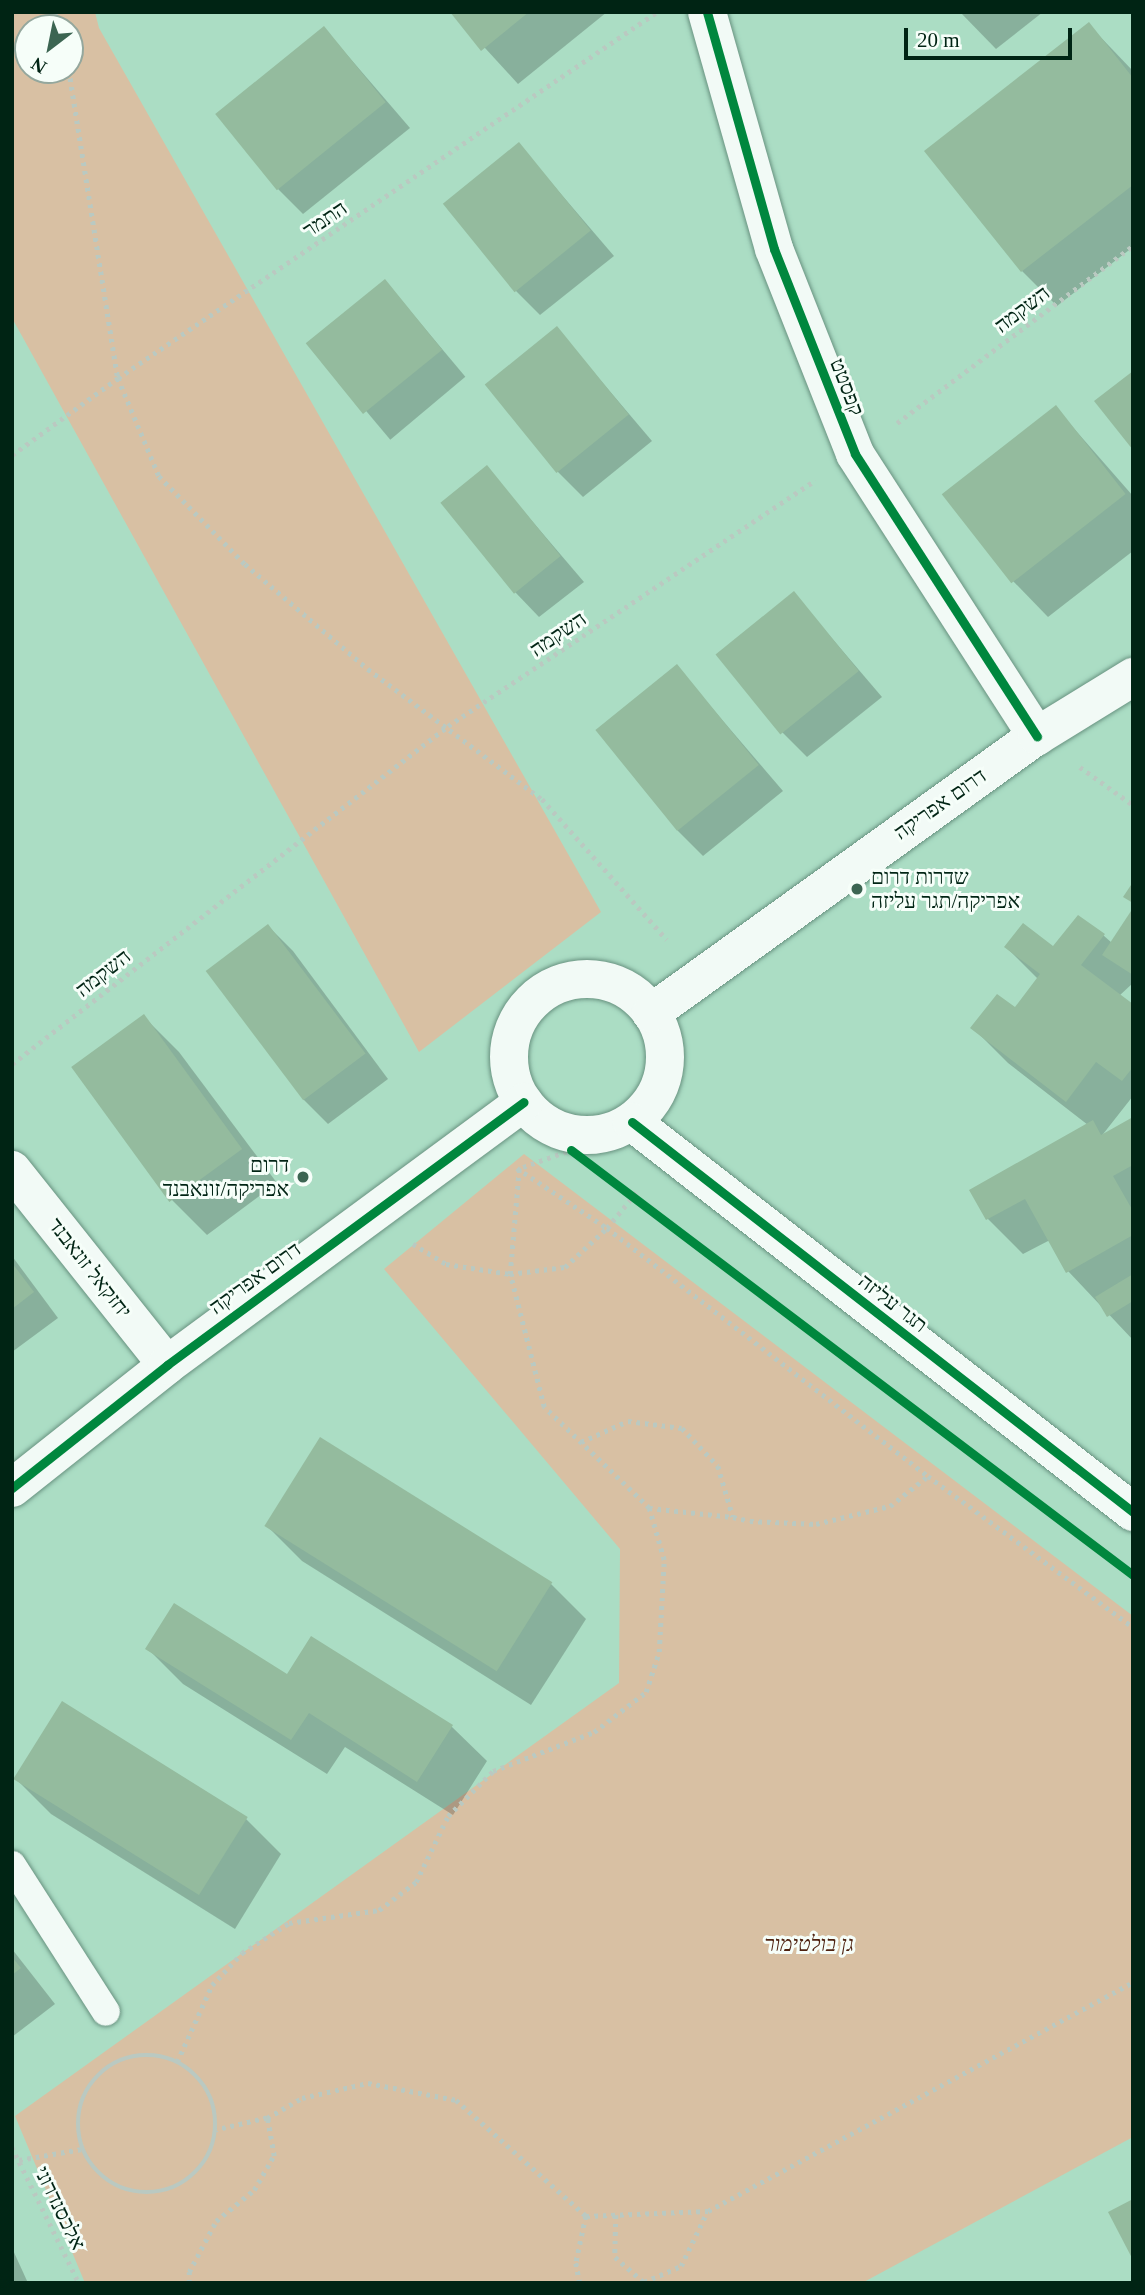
<!DOCTYPE html>
<meta charset="utf-8">
<style>
body{margin:0}
#map{position:relative;width:1145px;height:2295px;overflow:hidden;background:#abddc4;font-family:"Times New Roman","Noto Sans Hebrew",serif}
div>[style]{position:absolute}
.green>*{inset:0;background:#d8c0a3}
.shadow>*{inset:0;background:#0003;transform-origin:0 0}
.building>*{inset:0;background:#94bb9e;transform-origin:0 0}
.path>*{height:4.5px;margin-top:-2.25px;transform-origin:0;background:repeating-linear-gradient(90deg,#bac9c1 0 3.5px,transparent 0 8.5px)}
.path>.ring{margin:-2.25px;padding:0;box-sizing:content-box;background:none;border:4.5px solid #bac9c1;border-radius:50%}
.roads{filter:drop-shadow(0 0 2px #689280) drop-shadow(0 0 2px #689280)}
.service>*{height:28px;margin:-14px;padding:0 14px;transform-origin:14px;border-radius:14px;background:#f2faf6}
.minor>*{height:38px;margin:-19px;padding:0 19px;transform-origin:19px;border-radius:19px;background:#f2faf6}
.tertiary>*{height:38px;margin:-19px;padding:0 19px;transform-origin:19px;border-radius:19px;background:#f2faf6}
.tertiary>.ring{margin:-19px;padding:0;box-sizing:content-box;background:none;border:38px solid #f2faf6;border-radius:50%}
.cycleway>*{height:9px;margin:-4.5px;padding:0 4.5px;transform-origin:4.5px;border-radius:4.5px;background:#00873e}
.dots>*{width:19px;height:19px;translate:-50% -50%;box-sizing:border-box;border:4px solid #f6fef9;border-radius:50%}
span{translate:-50% -50%;white-space:nowrap;text-align:center;line-height:1.15;-webkit-text-stroke:6px #f6fef9;paint-order:stroke}
.street-label{font-size:21px;color:#002414}
.poi-label{font-size:21px;color:#002414}
.left{translate:0 -50%;text-align:left}
.right{translate:-100% -50%;text-align:right}
.park-label{font-size:21px;color:#4e210f;font-style:italic}
.frame{position:absolute;inset:0;border:14px solid #002414;pointer-events:none}
.north{position:absolute;left:14px;top:14px;width:70px;height:70px;box-sizing:border-box;background:#f6fef9;border:2px solid #94a79d;border-radius:50%;rotate:212deg;font-size:19px;font-weight:700;line-height:28px;text-align:center;color:#002414}
.north::after{content:'';display:block;margin:auto;width:24px;height:32px;background:#3c6552;clip-path:polygon(50% 0,100% 100%,50% 72%,0 100%)}
.scale{position:absolute;left:904px;top:28px;width:168px;height:32px;box-sizing:border-box;border:4px solid #002414;border-top:0;padding-left:9px;font-size:21px;line-height:24px;white-space:nowrap;color:#002414;-webkit-text-stroke:5px #f6fef9;paint-order:stroke}
</style>
<div id="map">
<div class="green">
<i style="clip-path:polygon(evenodd,12px 12px,95px 12px,99px 28px,601px 912px,419px 1052px,12px 318px,12px 12px,28px 28px,70px 28px,70px 70px,28px 70px,28px 28px)"></i>
<i style="clip-path:polygon(524px 1154px,1133px 1616px,1133px 2137px,862px 2283px,85px 2283px,15px 2116px,619px 1683px,620px 1549px,384px 1269px)"></i>
</div>
<div class="shadow">
<i style="clip-path:polygon(452px 12px,607px 12px,518px 84px)"></i>
<i style="clip-path:polygon(960px 12px,1043px 12px,996px 49px)"></i>
<i style="clip-path:polygon(1089px 25px,1133px 71px,1133px 247px,1057px 306px,1022px 271px)"></i>
<i style="clip-path:polygon(324px 28px,410px 128px,303px 214px,278px 189px)"></i>
<i style="clip-path:polygon(519px 145px,614px 256px,540px 315px,515px 290px)"></i>
<i style="left:385px;top:281px;width:125px;height:98px;rotate:50deg"></i>
<i style="clip-path:polygon(557px 329px,652px 441px,583px 497px,558px 472px)"></i>
<i style="clip-path:polygon(1056px 408px,1133px 496px,1133px 551px,1048px 617px,1013px 581px)"></i>
<i style="clip-path:polygon(486px 467px,584px 582px,539px 617px,515px 592px)"></i>
<i style="clip-path:polygon(794px 594px,882px 697px,807px 757px,782px 732px)"></i>
<i style="clip-path:polygon(676px 666px,783px 791px,703px 856px,678px 831px)"></i>
<i style="clip-path:polygon(1133px 911px,1133px 983px,1119px 996px,1133px 1006px,1133px 1096px,1100px 1138px,1133px 1119px,1133px 1340px,1068px 1271px,1050px 1240px,1023px 1254px,988px 1219px,971px 1190px,1088px 1125px,1008px 1063px,973px 1028px,1015px 1009px,1038px 979px,1006px 947px,1054px 949px,1103px 935px,1112px 943px)"></i>
<i style="clip-path:polygon(268px 926px,293px 951px,388px 1079px,328px 1124px,303px 1099px)"></i>
<i style="clip-path:polygon(144px 1017px,179px 1052px,277px 1183px,207px 1235px,172px 1200px,74px 1068px)"></i>
<i style="clip-path:polygon(12px 1256px,58px 1318px,12px 1352px)"></i>
<i style="clip-path:polygon(267px 1526px,551px 1584px,586px 1619px,531px 1705px,302px 1561px)"></i>
<i style="clip-path:polygon(148px 1649px,288px 1677px,451px 1726px,487px 1761px,453px 1815px,345px 1747px,327px 1774px,183px 1684px)"></i>
<i style="clip-path:polygon(16px 1779px,246px 1819px,281px 1854px,235px 1929px,51px 1814px)"></i>
<i style="clip-path:polygon(12px 1949px,55px 2004px,12px 2037px)"></i>
<i style="clip-path:polygon(12px 2248px,28px 2283px,12px 2283px)"></i>
</div>
<div class="building">
<i style="clip-path:polygon(450px 12px,529px 12px,481px 51px)"></i>
<i style="clip-path:polygon(1089px 22px,1133px 78px,1133px 185px,1021px 272px,924px 151px)"></i>
<i style="left:324px;top:26px;width:98px;height:140px;rotate:51deg"></i>
<i style="left:519px;top:142px;width:114px;height:98px;rotate:51deg"></i>
<i style="left:385px;top:279px;width:91px;height:102px;rotate:51deg"></i>
<i style="left:557px;top:326px;width:114px;height:93px;rotate:51deg"></i>
<i style="clip-path:polygon(1133px 371px,1133px 450px,1094px 401px)"></i>
<i style="left:1056px;top:405px;width:113px;height:145px;rotate:52deg"></i>
<i style="left:487px;top:465px;width:117px;height:60px;rotate:51deg"></i>
<i style="left:794px;top:591px;width:103px;height:101px;rotate:51deg"></i>
<i style="left:677px;top:664px;width:130px;height:105px;rotate:51deg"></i>
<i style="clip-path:polygon(1133px 882px,1133px 903px,1123px 897px)"></i>
<i style="clip-path:polygon(1133px 908px,1133px 975px,1102px 955px)"></i>
<i style="clip-path:polygon(1078px 915px,1105px 934px,1081px 965px,1133px 1004px,1133px 1067px,1122px 1081px,1096px 1062px,1066px 1102px,970px 1028px,997px 994px,1015px 1007px,1040px 974px,1004px 947px,1023px 923px,1053px 946px)"></i>
<i style="left:268px;top:924px;width:162px;height:78px;rotate:53deg"></i>
<i style="left:144px;top:1014px;width:167px;height:90px;rotate:54deg"></i>
<i style="clip-path:polygon(1133px 1117px,1133px 1165px,1113px 1176px,1133px 1211px,1133px 1235px,1066px 1273px,1025px 1199px,986px 1220px,969px 1190px,1093px 1120px,1101px 1135px)"></i>
<i style="clip-path:polygon(12px 1263px,34px 1292px,12px 1309px)"></i>
<i style="clip-path:polygon(1133px 1274px,1133px 1301px,1107px 1317px,1095px 1297px)"></i>
<i style="left:320px;top:1437px;width:274px;height:105px;rotate:32deg"></i>
<i style="clip-path:polygon(174px 1603px,287px 1674px,311px 1636px,453px 1725px,417px 1782px,309px 1713px,291px 1740px,145px 1649px)"></i>
<i style="left:62px;top:1701px;width:219px;height:92px;rotate:32deg"></i>
<i style="clip-path:polygon(12px 1957px,21px 1968px,12px 1975px)"></i>
<i style="clip-path:polygon(1133px 2199px,1133px 2260px,1108px 2212px)"></i>
</div>
<div class="path">
<i style="left:55px;top:12px;width:16px;rotate:76deg"></i>
<i style="left:69px;top:70px;width:312px;rotate:81deg"></i>
<i style="left:118px;top:378px;width:106px;rotate:67.3deg"></i>
<i style="left:159px;top:476px;width:123px;rotate:45.7deg"></i>
<i style="left:245px;top:564px;width:162px;rotate:40.5deg"></i>
<i style="left:368px;top:669px;width:217px;rotate:36.8deg"></i>
<i style="left:542px;top:799px;width:188px;rotate:48.4deg"></i>
<i style="left:897px;top:423px;width:295px;rotate:-36.9deg"></i>
<i style="left:12px;top:455px;width:131px;rotate:-36deg"></i>
<i style="left:118px;top:378px;width:652px;rotate:-34.18deg"></i>
<i style="left:1080px;top:767px;width:65px;rotate:35.6deg"></i>
<i style="left:12px;top:1064px;width:552px;rotate:-37.78deg"></i>
<i style="left:448px;top:726px;width:442px;rotate:-33.8deg"></i>
<i style="left:523px;top:1167px;width:51px;rotate:-19.5deg"></i>
<i style="left:517px;top:1168px;width:108px;rotate:33.7deg"></i>
<i style="left:607px;top:1228px;width:50px;rotate:-50.6deg"></i>
<i style="left:413px;top:1244px;width:39px;rotate:31deg"></i>
<i style="left:446px;top:1264px;width:65px;rotate:8.9deg"></i>
<i style="left:510px;top:1274px;width:55px;rotate:-7.3deg"></i>
<i style="left:565px;top:1267px;width:57px;rotate:-42.9deg"></i>
<i style="left:607px;top:1228px;width:406px;rotate:37.7deg"></i>
<i style="left:581px;top:1442px;width:51px;rotate:-24.1deg"></i>
<i style="left:628px;top:1421px;width:54px;rotate:7.4deg"></i>
<i style="left:682px;top:1428px;width:52px;rotate:46.5deg"></i>
<i style="left:718px;top:1466px;width:53px;rotate:73.6deg"></i>
<i style="left:733px;top:1517px;width:17px;rotate:13deg"></i>
<i style="left:750px;top:1521px;width:66px;rotate:2.6deg"></i>
<i style="left:816px;top:1524px;width:76px;rotate:-13.7deg"></i>
<i style="left:890px;top:1506px;width:48px;rotate:-38.3deg"></i>
<i style="left:928px;top:1476px;width:255px;rotate:36.4deg"></i>
<i style="left:649px;top:1508px;width:84px;rotate:6.1deg"></i>
<i class="ring" style="left:78px;top:2055px;width:133.5px;height:133.5px"></i>
<i style="left:177px;top:2062px;width:85px;rotate:-65.6deg"></i>
<i style="left:212px;top:1985px;width:44px;rotate:-46.8deg"></i>
<i style="left:242px;top:1953px;width:56px;rotate:-32.6deg"></i>
<i style="left:289px;top:1923px;width:91px;rotate:-8.2deg"></i>
<i style="left:379px;top:1910px;width:46px;rotate:-37.1deg"></i>
<i style="left:416px;top:1882px;width:73px;rotate:-64.1deg"></i>
<i style="left:448px;top:1816px;width:64px;rotate:-45deg"></i>
<i style="left:493px;top:1771px;width:108px;rotate:-21.1deg"></i>
<i style="left:594px;top:1732px;width:66px;rotate:-37.6deg"></i>
<i style="left:646px;top:1692px;width:42px;rotate:-72deg"></i>
<i style="left:659px;top:1652px;width:92px;rotate:-86.9deg"></i>
<i style="left:664px;top:1560px;width:54px;rotate:-106.1deg"></i>
<i style="left:649px;top:1508px;width:146px;rotate:-136.1deg"></i>
<i style="left:544px;top:1407px;width:137px;rotate:-104.3deg"></i>
<i style="left:510px;top:1274px;width:106px;rotate:-85.1deg"></i>
<i style="left:267px;top:2118px;width:40px;rotate:-29.7deg"></i>
<i style="left:302px;top:2098px;width:68px;rotate:-12.8deg"></i>
<i style="left:368px;top:2083px;width:90px;rotate:10.9deg"></i>
<i style="left:456px;top:2100px;width:174px;rotate:41.7deg"></i>
<i style="left:586px;top:2216px;width:48px;rotate:102deg"></i>
<i style="left:576px;top:2263px;width:20px;rotate:79deg"></i>
<i style="left:12px;top:2147px;width:152px;rotate:63.8deg"></i>
<i style="left:19px;top:2160px;width:64px;rotate:-9.9deg"></i>
<i style="left:616px;top:2215px;width:42px;rotate:91.4deg"></i>
<i style="left:615px;top:2257px;width:38px;rotate:41deg"></i>
<i style="left:644px;top:2282px;width:40px;rotate:-23.4deg"></i>
<i style="left:681px;top:2266px;width:60px;rotate:-64.3deg"></i>
<i style="left:586px;top:2216px;width:122px;rotate:-2.3deg"></i>
<i style="left:708px;top:2211px;width:483px;rotate:-28.3deg"></i>
<i style="left:189px;top:2283px;width:11px;rotate:-90deg"></i>
<i style="left:189px;top:2272px;width:58px;rotate:-62.1deg"></i>
<i style="left:216px;top:2221px;width:49px;rotate:-39.2deg"></i>
<i style="left:254px;top:2190px;width:39px;rotate:-60deg"></i>
<i style="left:274px;top:2156px;width:39px;rotate:-100deg"></i>
<i style="left:267px;top:2118px;width:52px;rotate:166.8deg"></i>
</div>
<div class="roads">
<div class="service">
<i style="left:12px;top:1865px;width:174px;rotate:57.4deg"></i>
</div>
<div class="minor">
<i style="left:707px;top:12px;width:246px;rotate:74.2deg"></i>
<i style="left:774px;top:249px;width:220px;rotate:68.4deg"></i>
<i style="left:855px;top:454px;width:336px;rotate:57.2deg"></i>
<i style="left:12px;top:1170px;width:249px;rotate:51.5deg"></i>
</div>
<div class="tertiary">
<i class="ring" style="left:509px;top:979px;width:118px;height:118px"></i>
<i style="left:651px;top:1013px;width:475px;rotate:-35.7deg"></i>
<i style="left:1037px;top:736px;width:113px;rotate:-31.6deg"></i>
<i style="left:632px;top:1122px;width:635px;rotate:37.9deg"></i>
<i style="left:12px;top:1488px;width:198px;rotate:-38.4deg"></i>
<i style="left:167px;top:1365px;width:443px;rotate:-36.4deg"></i>
</div>
</div>
<div class="cycleway">
<i style="left:707px;top:12px;width:246px;rotate:74.2deg"></i>
<i style="left:774px;top:249px;width:220px;rotate:68.4deg"></i>
<i style="left:855px;top:454px;width:336px;rotate:57.2deg"></i>
<i style="left:632px;top:1122px;width:635px;rotate:37.9deg"></i>
<i style="left:571px;top:1150px;width:705px;rotate:37.1deg"></i>
<i style="left:12px;top:1488px;width:198px;rotate:-38.4deg"></i>
<i style="left:167px;top:1365px;width:443px;rotate:-36.4deg"></i>
</div>
<div class="dots">
<i style="left:857px;top:889px;background:#3c6552"></i>
<i style="left:303px;top:1177px;background:#3c6552"></i>
</div>
<div class="street-label">
<span style="left:325px;top:219px;rotate:-34deg">התמר</span>
<span style="left:1022px;top:309px;rotate:-37deg">השקמה</span>
<span style="left:847px;top:387px;rotate:69deg">קפסטט</span>
<span style="left:558px;top:634px;rotate:-34deg">השקמה</span>
<span style="left:940px;top:804px;rotate:-35deg">דרום אפריקה</span>
<span style="left:103px;top:973px;rotate:-38deg">השקמה</span>
<span style="left:90px;top:1268px;rotate:52deg">יחזקאל זונאבנד</span>
<span style="left:255px;top:1278px;rotate:-36deg">דרום אפריקה</span>
<span style="left:893px;top:1303px;rotate:38deg">תגר עליזה</span>
<span style="left:60px;top:2208px;rotate:64deg">אלכסנדרוני</span>
</div>
<div class="poi-label">
<span class="left" style="left:871px;top:889px">שדרות דרום<br>אפריקה/תגר עליזה</span>
<span class="right" style="left:289px;top:1177px">דרום<br>אפריקה/זונאבנד</span>
</div>
<div class="park-label">
<span style="left:809px;top:1944px">גן בולטימור</span>
</div>
<div class="frame"></div>
<div class="north">N</div>
<div class="scale">20 m</div>
</div>
